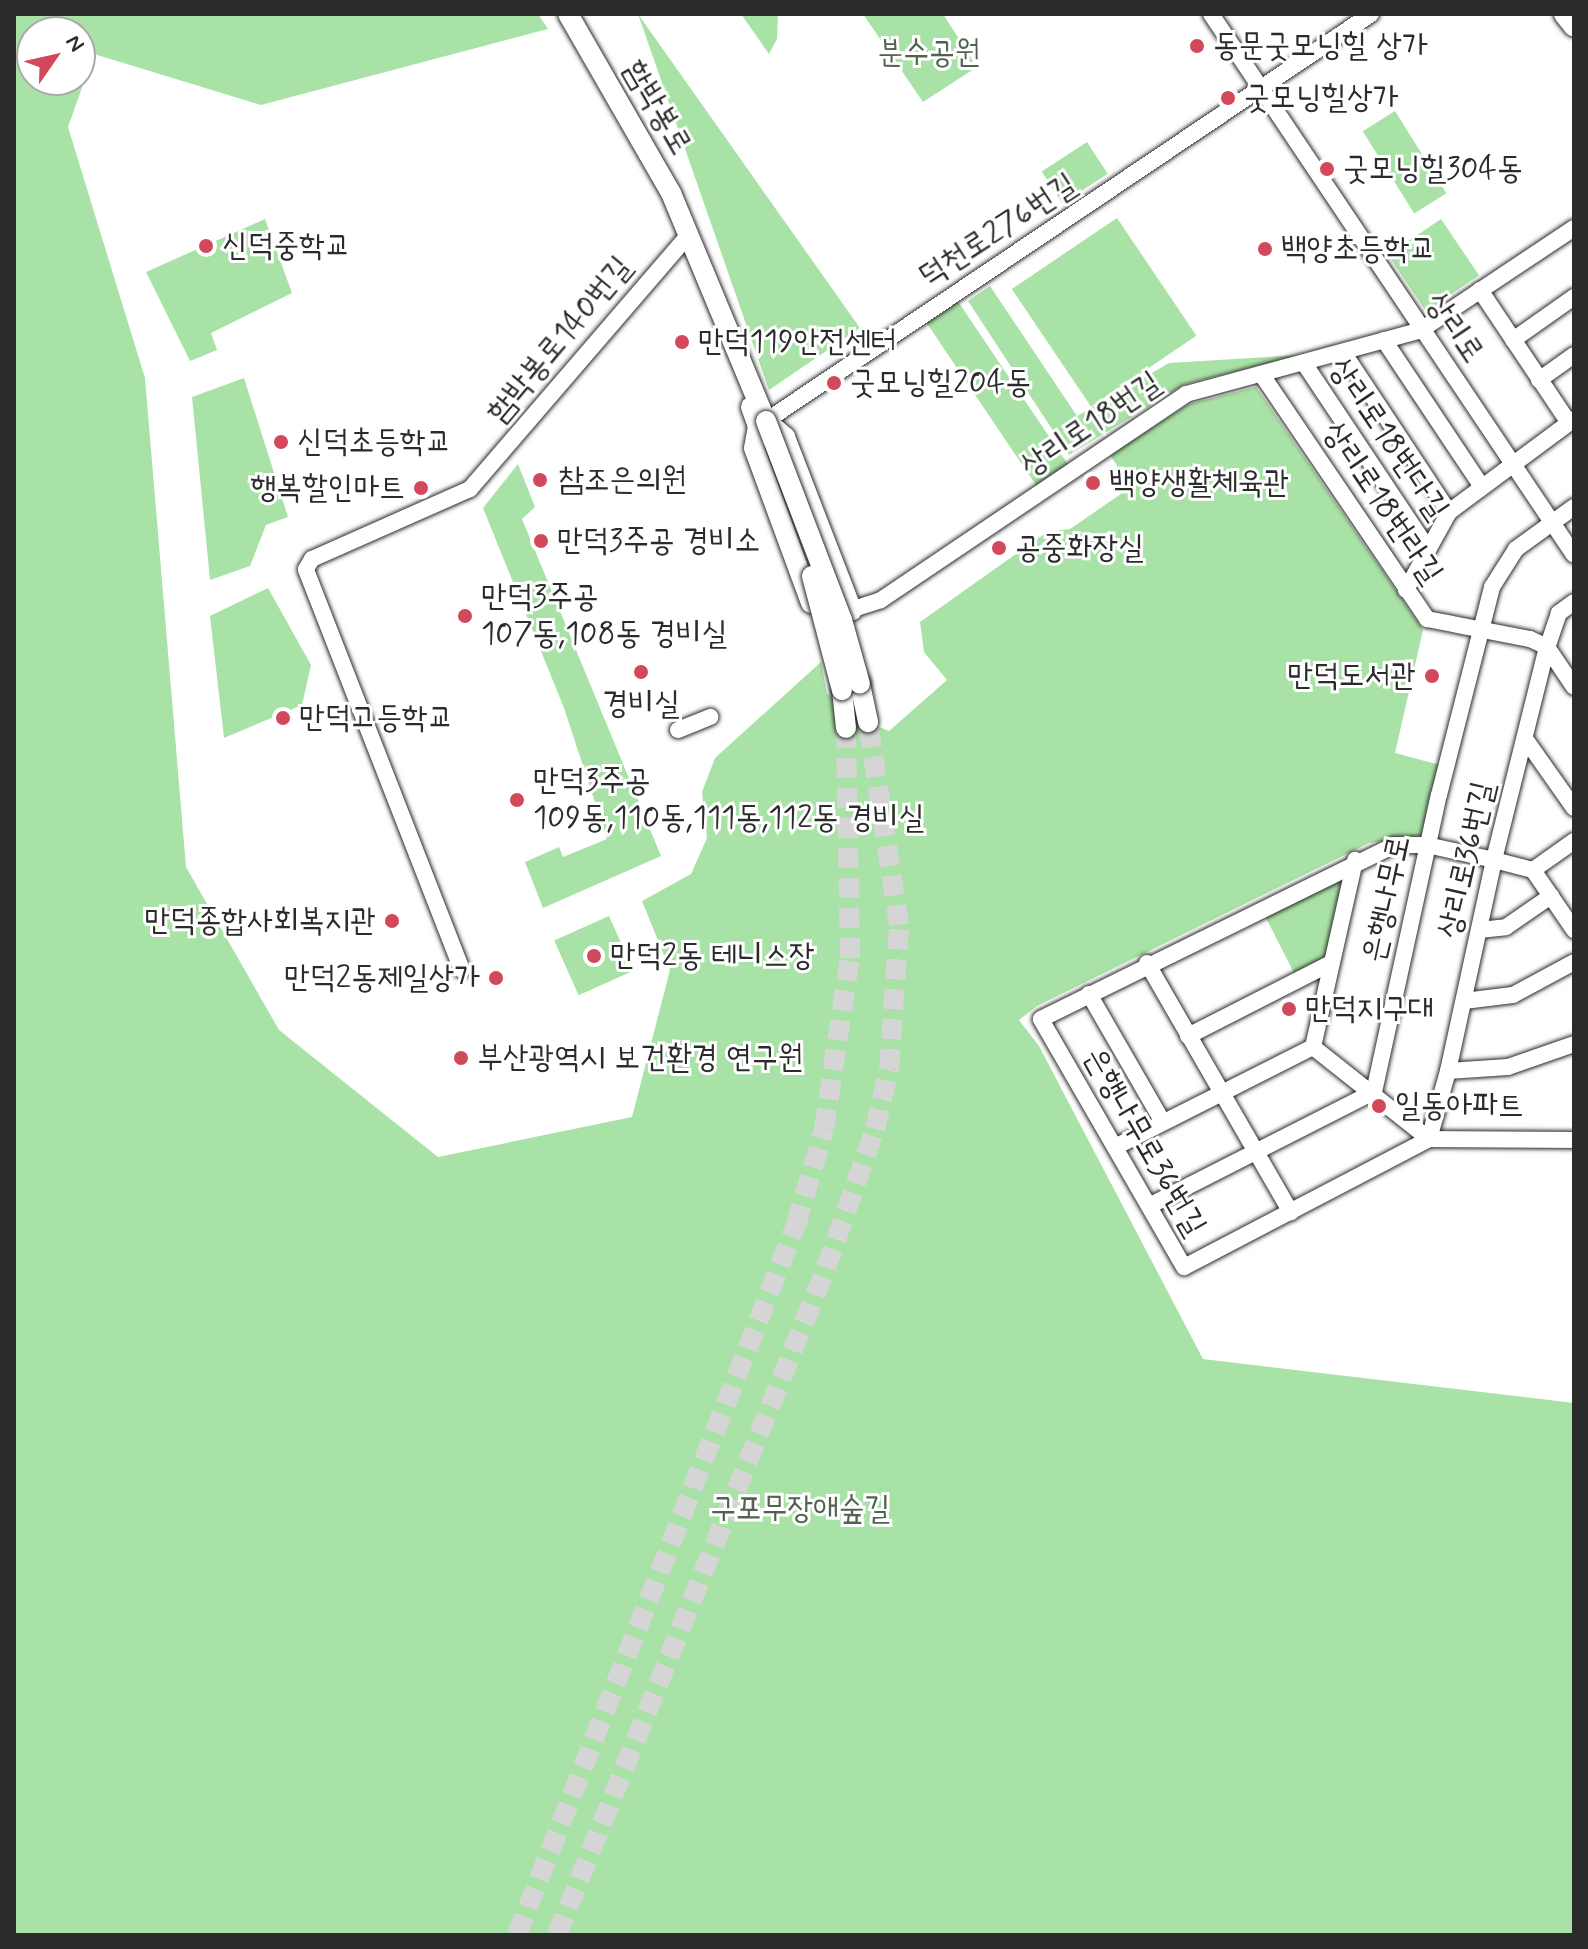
<!DOCTYPE html>
<meta charset="utf-8">
<style>
body{margin:0}
#map{position:relative;width:1588px;height:1949px;overflow:hidden;background:#fff;font-family:Mynerve,"Poor Story",sans-serif}
div>[style]{position:absolute}
.green>*{inset:0;background:#a9e2a6;transform-origin:0 0}
.major-tunnel>*{height:20px;margin-top:-10px;transform-origin:0;background:repeating-linear-gradient(90deg,#d5d5d5 0 20px,transparent 0 30px)}
.roads{filter:drop-shadow(0 0 2px #2b2b2b) drop-shadow(0 0 2px #2b2b2b)}
.minor>*{height:16px;margin:-8px;padding:0 8px;transform-origin:8px;border-radius:8px;background:#fff}
.major>*{height:20px;margin:-10px;padding:0 10px;transform-origin:10px;border-radius:10px;background:#fff}
.bridges{filter:drop-shadow(0 0 2px #2b2b2b) drop-shadow(0 0 2px #2b2b2b)}
.major-bridge>*{height:20px;margin:-10px;padding:0 10px;transform-origin:10px;border-radius:10px;background:#fff}
.dots>*{width:22px;height:22px;translate:-50% -50%;box-sizing:border-box;border:4px solid #fff;border-radius:50%}
span{translate:-50% -50%;white-space:nowrap;text-align:center;line-height:1.15;-webkit-text-stroke:6px #fff;paint-order:stroke}
.poi-label{font-size:32px;color:#2b2b2b}
.left{translate:0 -50%;text-align:left}
.right{translate:-100% -50%;text-align:right}
.park-label{font-size:32px;color:#516250}
.street-label{font-size:32px;color:#2b2b2b}
.frame{position:absolute;inset:0;border:16px solid #2b2b2b;pointer-events:none}
.north{position:absolute;left:16px;top:16px;width:80px;height:80px;box-sizing:border-box;background:#fff;border:2px solid #aaa;border-radius:50%;rotate:56deg;font-size:22px;font-weight:700;line-height:32px;text-align:center;color:#2b2b2b}
.north::after{content:'';display:block;margin:auto;width:28px;height:36px;background:#d1495b;clip-path:polygon(50% 0,100% 100%,50% 72%,0 100%)}
</style>
<div id="map">
<div class="green">
<i style="clip-path:polygon(evenodd,14px 14px,538px 14px,548px 29px,261px 105px,94px 54px,68px 127px,145px 378px,186px 867px,279px 1030px,438px 1157px,632px 1117px,670px 970px,642px 901px,691px 874px,707px 838px,702px 792px,715px 758px,821px 662px,827px 693px,843px 712px,889px 731px,947px 680px,924px 652px,920px 622px,1047px 532px,1070px 529px,1131px 487px,1110px 455px,1189px 404px,1256px 387px,1423px 630px,1395px 753px,1440px 765px,1423px 835px,1369px 843px,1037px 1006px,1019px 1020px,1039px 1046px,1203px 1359px,1574px 1403px,1574px 1935px,14px 1935px,14px 14px,32px 32px,80px 32px,80px 80px,32px 80px,32px 32px)"></i>
<i style="clip-path:polygon(638px 14px,860px 328px,769px 390px,699px 189px)"></i>
<i style="clip-path:polygon(741px 14px,778px 14px,777px 39px,769px 54px)"></i>
<i style="clip-path:polygon(863px 14px,943px 14px,977px 67px,923px 102px)"></i>
<i style="left:1395px;top:111px;width:97px;height:38px;rotate:58deg"></i>
<i style="left:1087px;top:142px;width:38px;height:54px;rotate:57deg"></i>
<i style="left:1117px;top:218px;width:142px;height:127px;rotate:56deg"></i>
<i style="clip-path:polygon(265px 219px,292px 293px,211px 333px,217px 350px,190px 361px,146px 272px)"></i>
<i style="left:1441px;top:219px;width:68px;height:64px;rotate:56deg"></i>
<i style="clip-path:polygon(990px 286px,1077px 416px,1169px 363px,1300px 355px,1185px 384px,1069px 455px,968px 301px)"></i>
<i style="left:957px;top:300px;width:206px;height:38px;rotate:56deg"></i>
<i style="clip-path:polygon(244px 378px,288px 517px,266px 525px,250px 566px,210px 580px,192px 397px)"></i>
<i style="clip-path:polygon(518px 464px,535px 507px,522px 519px,661px 856px,543px 908px,525px 862px,559px 847px,563px 857px,607px 839px,564px 708px,483px 508px)"></i>
<i style="clip-path:polygon(268px 588px,311px 665px,302px 705px,224px 738px,210px 616px)"></i>
<i style="clip-path:polygon(1344px 871px,1329px 957px,1295px 975px,1262px 910px)"></i>
<i style="left:609px;top:916px;width:60px;height:60px;rotate:66deg"></i>
</div>
<div class="major-tunnel">
<i style="left:517px;top:1935px;width:763px;rotate:-68.55deg"></i>
<i style="left:796px;top:1225px;width:100px;rotate:-73.7deg"></i>
<i style="left:824px;top:1129px;width:173px;rotate:-81.4deg"></i>
<i style="left:850px;top:958px;width:230px;rotate:-91deg"></i>
<i style="left:557px;top:1935px;width:719px;rotate:-68.04deg"></i>
<i style="left:826px;top:1268px;width:147px;rotate:-70.6deg"></i>
<i style="left:875px;top:1129px;width:62px;rotate:-76.9deg"></i>
<i style="left:889px;top:1069px;width:144px;rotate:-86deg"></i>
<i style="left:899px;top:925px;width:205px;rotate:-98.7deg"></i>
</div>
<div class="roads">
<div class="minor">
<i style="left:1211px;top:14px;width:651px;rotate:56.14deg"></i>
<i style="left:1480px;top:290px;width:160px;rotate:56.2deg"></i>
<i style="left:1384px;top:340px;width:173px;rotate:56.3deg"></i>
<i style="left:1513px;top:340px;width:75px;rotate:-35.2deg"></i>
<i style="left:1343px;top:352px;width:192px;rotate:56.5deg"></i>
<i style="left:1304px;top:363px;width:220px;rotate:56.3deg"></i>
<i style="left:1262px;top:375px;width:295px;rotate:55.9deg"></i>
<i style="left:1427px;top:619px;width:105px;rotate:11deg"></i>
<i style="left:1530px;top:639px;width:19px;rotate:25deg"></i>
<i style="left:1547px;top:647px;width:48px;rotate:56deg"></i>
<i style="left:1539px;top:380px;width:43px;rotate:-35.5deg"></i>
<i style="left:766px;top:421px;width:729px;rotate:-33.93deg"></i>
<i style="left:1406px;top:590px;width:89px;rotate:-61.1deg"></i>
<i style="left:1449px;top:512px;width:156px;rotate:-36.6deg"></i>
<i style="left:1574px;top:602px;width:19px;rotate:144deg"></i>
<i style="left:1559px;top:613px;width:36px;rotate:109deg"></i>
<i style="left:1547px;top:647px;width:219px;rotate:104deg"></i>
<i style="left:1494px;top:860px;width:216px;rotate:102.3deg"></i>
<i style="left:1448px;top:1071px;width:71px;rotate:105.6deg"></i>
<i style="left:1429px;top:1139px;width:276px;rotate:152.4deg"></i>
<i style="left:1184px;top:1267px;width:286px;rotate:-120deg"></i>
<i style="left:1041px;top:1019px;width:394px;rotate:-26.2deg"></i>
<i style="left:1394px;top:845px;width:33px"></i>
<i style="left:1427px;top:845px;width:69px;rotate:12.6deg"></i>
<i style="left:1494px;top:860px;width:40px;rotate:14.4deg"></i>
<i style="left:1533px;top:870px;width:73px;rotate:55.7deg"></i>
<i style="left:841px;top:613px;width:42px;rotate:-18deg"></i>
<i style="left:881px;top:600px;width:368px;rotate:-34deg"></i>
<i style="left:1186px;top:394px;width:244px;rotate:-15.2deg"></i>
<i style="left:1421px;top:330px;width:184px;rotate:-33.7deg"></i>
<i style="left:678px;top:730px;width:35px;rotate:-22deg"></i>
<i style="left:1526px;top:740px;width:83px;rotate:54.8deg"></i>
<i style="left:1533px;top:870px;width:50px;rotate:-35.3deg"></i>
<i style="left:1479px;top:930px;width:27px;rotate:-6deg"></i>
<i style="left:1506px;top:927px;width:55px;rotate:-34.6deg"></i>
<i style="left:1147px;top:963px;width:288px;rotate:60deg"></i>
<i style="left:462px;top:970px;width:430px;rotate:-111.3deg"></i>
<i style="left:306px;top:569px;width:12px;rotate:-59deg"></i>
<i style="left:312px;top:559px;width:173px;rotate:-23.9deg"></i>
<i style="left:470px;top:489px;width:336px;rotate:-49.3deg"></i>
<i style="left:1089px;top:994px;width:148px;rotate:60deg"></i>
<i style="left:1464px;top:1001px;width:49px;rotate:-7deg"></i>
<i style="left:1513px;top:995px;width:69px;rotate:-28.4deg"></i>
<i style="left:1188px;top:1036px;width:161px;rotate:-27deg"></i>
<i style="left:1313px;top:1047px;width:148px;rotate:38.4deg"></i>
<i style="left:1429px;top:1139px;width:145px;rotate:0.4deg"></i>
<i style="left:1313px;top:1047px;width:192px;rotate:-77.3deg"></i>
<i style="left:1448px;top:1071px;width:60px;rotate:-3.8deg"></i>
<i style="left:1508px;top:1067px;width:70px;rotate:-19.2deg"></i>
<i style="left:1374px;top:1092px;width:304px;rotate:-77.7deg"></i>
<i style="left:1439px;top:795px;width:215px;rotate:-75.7deg"></i>
<i style="left:1492px;top:587px;width:45px;rotate:-57.7deg"></i>
<i style="left:1516px;top:549px;width:72px;rotate:-35.9deg"></i>
<i style="left:1115px;top:1147px;width:222px;rotate:-26.8deg"></i>
<i style="left:1149px;top:1206px;width:252px;rotate:-26.9deg"></i>
</div>
<div class="major">
<i style="left:568px;top:14px;width:207px;rotate:60.1deg"></i>
<i style="left:671px;top:193px;width:247px;rotate:67.4deg"></i>
<i style="left:766px;top:421px;width:25px;rotate:40deg"></i>
<i style="left:785px;top:437px;width:186px;rotate:68.9deg"></i>
<i style="left:1564px;top:14px;width:16px;rotate:52deg"></i>
<i style="left:751px;top:407px;width:20px;rotate:70deg"></i>
<i style="left:758px;top:426px;width:22px;rotate:100deg"></i>
<i style="left:754px;top:448px;width:165px;rotate:69.8deg"></i>
<i style="left:860px;top:684px;width:39px;rotate:78deg"></i>
<i style="left:842px;top:690px;width:38px;rotate:84deg"></i>
</div>
</div>
<div class="bridges">
<div class="major-bridge">
<i style="left:766px;top:421px;width:213px;rotate:69.1deg"></i>
<i style="left:842px;top:620px;width:66px;rotate:74.3deg"></i>
<i style="left:812px;top:576px;width:118px;rotate:75.3deg"></i>
</div>
</div>
<div class="dots">
<i style="left:1197px;top:46px;background:#d1495b"></i>
<i style="left:1228px;top:98px;background:#d1495b"></i>
<i style="left:1327px;top:169px;background:#d1495b"></i>
<i style="left:206px;top:246px;background:#d1495b"></i>
<i style="left:1265px;top:249px;background:#d1495b"></i>
<i style="left:682px;top:342px;background:#d1495b"></i>
<i style="left:834px;top:383px;background:#d1495b"></i>
<i style="left:281px;top:442px;background:#d1495b"></i>
<i style="left:540px;top:480px;background:#d1495b"></i>
<i style="left:1093px;top:483px;background:#d1495b"></i>
<i style="left:421px;top:488px;background:#d1495b"></i>
<i style="left:541px;top:541px;background:#d1495b"></i>
<i style="left:999px;top:548px;background:#d1495b"></i>
<i style="left:465px;top:616px;background:#d1495b"></i>
<i style="left:641px;top:672px;background:#d1495b"></i>
<i style="left:1432px;top:676px;background:#d1495b"></i>
<i style="left:283px;top:718px;background:#d1495b"></i>
<i style="left:517px;top:800px;background:#d1495b"></i>
<i style="left:392px;top:921px;background:#d1495b"></i>
<i style="left:594px;top:956px;background:#d1495b"></i>
<i style="left:496px;top:978px;background:#d1495b"></i>
<i style="left:1289px;top:1009px;background:#d1495b"></i>
<i style="left:461px;top:1058px;background:#d1495b"></i>
<i style="left:1379px;top:1106px;background:#d1495b"></i>
</div>
<div class="poi-label">
<span class="left" style="left:1213px;top:46px">동문굿모닝힐 상가</span>
<span class="left" style="left:1244px;top:98px">굿모닝힐상가</span>
<span class="left" style="left:1343px;top:169px">굿모닝힐304동</span>
<span class="left" style="left:222px;top:246px">신덕중학교</span>
<span class="left" style="left:1281px;top:249px">백양초등학교</span>
<span class="left" style="left:698px;top:342px">만덕119안전센터</span>
<span class="left" style="left:850px;top:383px">굿모닝힐204동</span>
<span class="left" style="left:297px;top:442px">신덕초등학교</span>
<span class="left" style="left:558px;top:480px">참조은의원</span>
<span class="left" style="left:1109px;top:483px">백양생활체육관</span>
<span class="right" style="left:405px;top:488px">행복할인마트</span>
<span class="left" style="left:557px;top:541px">만덕3주공 경비소</span>
<span class="left" style="left:1015px;top:548px">공중화장실</span>
<span class="left" style="left:481px;top:616px">만덕3주공<br>107동,108동 경비실</span>
<span class="right" style="left:1416px;top:676px">만덕도서관</span>
<span style="left:641px;top:704px">경비실</span>
<span class="left" style="left:299px;top:718px">만덕고등학교</span>
<span class="left" style="left:533px;top:800px">만덕3주공<br>109동,110동,111동,112동 경비실</span>
<span class="right" style="left:376px;top:921px">만덕종합사회복지관</span>
<span class="left" style="left:610px;top:956px">만덕2동 테니스장</span>
<span class="right" style="left:480px;top:978px">만덕2동제일상가</span>
<span class="left" style="left:1305px;top:1009px">만덕지구대</span>
<span class="left" style="left:477px;top:1058px">부산광역시 보건환경 연구원</span>
<span class="left" style="left:1395px;top:1106px">일동아파트</span>
</div>
<div class="park-label">
<span style="left:929px;top:53px">분수공원</span>
<span style="left:800px;top:1509px">구포무장애숲길</span>
</div>
<div class="street-label">
<span style="left:657px;top:108px;rotate:60deg">함박봉로</span>
<span style="left:998px;top:231px;rotate:-33deg">덕천로276번길</span>
<span style="left:1454px;top:328px;rotate:56deg">상리로</span>
<span style="left:560px;top:340px;rotate:-50deg">함박봉로140번길</span>
<span style="left:1091px;top:425px;rotate:-34deg">상리로18번길</span>
<span style="left:1388px;top:439px;rotate:56deg">상리로18번다길</span>
<span style="left:1382px;top:503px;rotate:56deg">상리로18번라길</span>
<span style="left:1467px;top:860px;rotate:-77deg">상리로36번길</span>
<span style="left:1387px;top:899px;rotate:-78deg">은행나무로</span>
<span style="left:1144px;top:1142px;rotate:60deg">은행나무로36번길</span>
</div>
<div class="frame"></div>
<div class="north">N</div>
</div>
